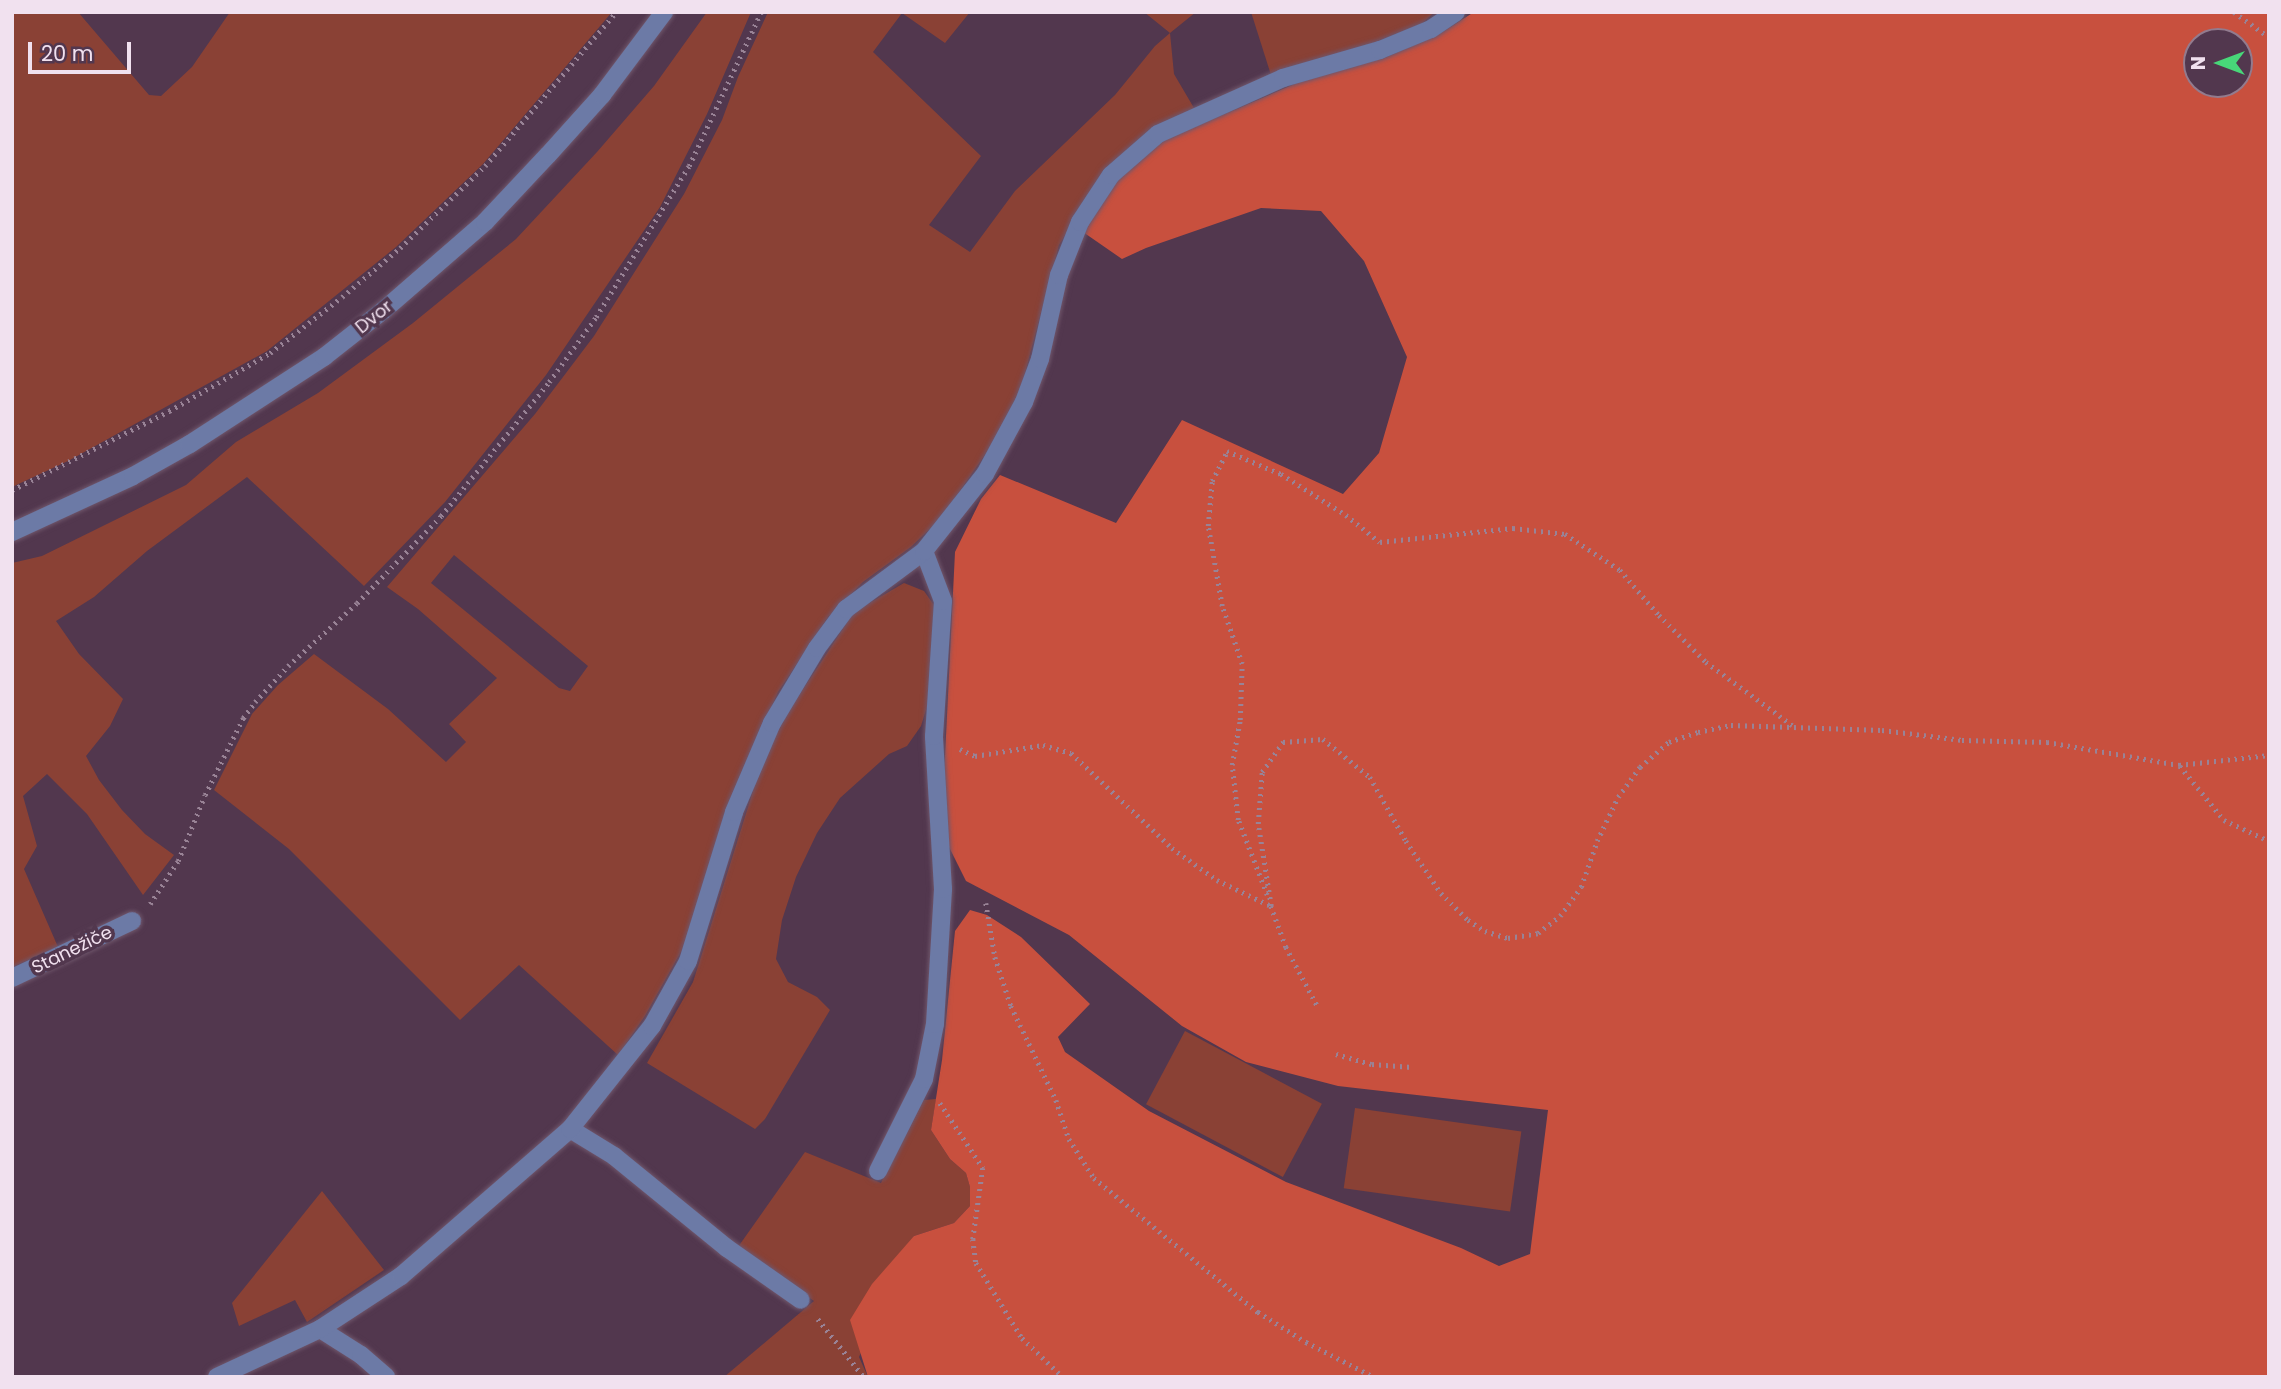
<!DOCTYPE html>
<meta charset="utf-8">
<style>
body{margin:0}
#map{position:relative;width:2281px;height:1389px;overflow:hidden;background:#52374e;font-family:Poppins,sans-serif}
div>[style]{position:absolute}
.green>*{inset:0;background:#8a4135;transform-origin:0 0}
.forest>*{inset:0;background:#c8503e}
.path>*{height:4.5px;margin-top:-2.25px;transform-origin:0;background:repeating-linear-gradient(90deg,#998396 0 2px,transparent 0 7px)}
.roads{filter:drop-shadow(0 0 2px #6f566b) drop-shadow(0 0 2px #6f566b)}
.minor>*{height:18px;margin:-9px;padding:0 9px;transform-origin:9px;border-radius:9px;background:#6c7aa6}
span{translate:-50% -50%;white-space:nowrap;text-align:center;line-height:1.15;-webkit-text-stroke:7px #52374e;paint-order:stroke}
.street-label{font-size:18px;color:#f1e1ef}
.frame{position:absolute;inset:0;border:14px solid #f1e1ef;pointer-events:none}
.north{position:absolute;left:2183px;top:28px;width:70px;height:70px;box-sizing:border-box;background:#52374e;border:2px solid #927b8e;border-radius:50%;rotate:270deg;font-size:19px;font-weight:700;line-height:28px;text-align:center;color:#f1e1ef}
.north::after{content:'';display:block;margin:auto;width:24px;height:32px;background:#48d779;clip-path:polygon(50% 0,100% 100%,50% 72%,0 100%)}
.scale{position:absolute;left:28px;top:42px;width:103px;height:32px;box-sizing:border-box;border:4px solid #f1e1ef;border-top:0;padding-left:9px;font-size:21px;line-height:24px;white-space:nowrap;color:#f1e1ef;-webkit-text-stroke:5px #52374e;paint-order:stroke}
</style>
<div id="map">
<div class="green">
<i style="clip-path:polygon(12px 12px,78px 12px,149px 95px,161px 96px,192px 67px,230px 12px,612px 12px,483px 164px,396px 247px,267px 351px,68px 461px,12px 487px)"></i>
<i style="clip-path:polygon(707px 12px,751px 12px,707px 114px,660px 207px,546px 375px,445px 502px,364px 586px,247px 477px,147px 551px,94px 597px,56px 621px,79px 654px,123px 699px,110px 726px,86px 756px,99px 780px,122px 810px,145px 834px,174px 855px,143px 895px,87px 814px,47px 774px,23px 796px,37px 846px,24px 869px,58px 947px,12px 967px,12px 563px,42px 556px,186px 485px,236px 442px,318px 393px,413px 323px,516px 239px,597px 152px,654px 86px)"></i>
<i style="clip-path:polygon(evenodd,768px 12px,970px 12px,945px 43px,902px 13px,873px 52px,981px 156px,929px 225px,970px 252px,1015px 191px,1115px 95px,1155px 46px,1170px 33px,1144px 12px,1196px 12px,1170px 33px,1174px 74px,1194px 108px,1141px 137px,1105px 171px,1059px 245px,1021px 388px,991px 446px,941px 518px,911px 547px,863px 582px,828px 617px,778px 692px,725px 812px,700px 901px,682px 950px,645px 1016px,618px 1055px,519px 965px,460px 1020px,289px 849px,214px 790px,252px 714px,278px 685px,314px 654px,388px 709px,446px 762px,466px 742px,449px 724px,497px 678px,418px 609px,387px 587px,535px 414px,594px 336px,684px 194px,722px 120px,738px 77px,768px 12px,454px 555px,588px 666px,570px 691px,559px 688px,431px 583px,454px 555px)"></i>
<i style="clip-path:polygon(1251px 12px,1435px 12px,1421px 24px,1370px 44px,1271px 75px)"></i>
<i style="clip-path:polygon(904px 583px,924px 591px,934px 605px,930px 697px,921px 726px,907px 746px,889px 754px,840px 798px,817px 833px,796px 877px,782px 920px,776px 959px,788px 982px,817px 997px,830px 1010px,765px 1119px,755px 1129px,647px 1063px,693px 982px,764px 756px,792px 706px,854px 612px)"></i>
<i style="left:1185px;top:1031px;width:155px;height:83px;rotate:28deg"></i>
<i style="clip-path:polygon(936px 1099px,931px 1130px,950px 1159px,966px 1173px,970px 1187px,970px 1206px,954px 1223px,914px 1236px,859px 1357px,868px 1377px,724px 1377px,814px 1301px,738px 1247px,805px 1152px,881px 1183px,908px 1122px,924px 1100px)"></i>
<i style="left:1355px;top:1108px;width:168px;height:81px;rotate:8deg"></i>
<i style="clip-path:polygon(322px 1191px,384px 1270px,307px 1322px,295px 1300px,239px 1326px,232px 1303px)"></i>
</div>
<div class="forest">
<i style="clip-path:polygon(evenodd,1474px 12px,2269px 12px,2269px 1377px,868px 1377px,850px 1320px,872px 1284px,914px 1236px,954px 1223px,970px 1206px,970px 1187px,966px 1173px,950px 1159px,931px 1130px,942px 1060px,955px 931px,970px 910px,987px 915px,1021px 937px,1090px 1004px,1058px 1037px,1065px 1052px,1149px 1111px,1286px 1182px,1461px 1248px,1499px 1266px,1530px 1254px,1548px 1110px,1338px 1086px,1246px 1062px,1182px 1026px,1069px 935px,966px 881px,949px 847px,943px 797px,955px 552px,981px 499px,1000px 475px,1116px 523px,1182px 420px,1343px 494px,1379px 453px,1407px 357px,1364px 261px,1321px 211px,1261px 208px,1146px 248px,1122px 259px,1083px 232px,1113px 185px,1162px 141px,1325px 71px,1382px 59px,1438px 35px,1474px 12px,2197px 42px,2239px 42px,2239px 84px,2197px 84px,2197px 42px)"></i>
</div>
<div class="path">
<i style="left:2234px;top:12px;width:43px;rotate:35.5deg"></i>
<i style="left:12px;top:490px;width:176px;rotate:-26.7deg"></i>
<i style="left:169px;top:411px;width:116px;rotate:-29.9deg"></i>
<i style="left:270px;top:353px;width:91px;rotate:-37.9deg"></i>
<i style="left:342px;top:297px;width:76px;rotate:-40.2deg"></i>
<i style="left:400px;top:248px;width:118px;rotate:-44deg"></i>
<i style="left:485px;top:166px;width:202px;rotate:-49.6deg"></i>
<i style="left:960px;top:749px;width:17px;rotate:25deg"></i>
<i style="left:975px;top:756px;width:69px;rotate:-9.2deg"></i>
<i style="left:1043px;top:745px;width:29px;rotate:16deg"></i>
<i style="left:1071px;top:753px;width:139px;rotate:43.2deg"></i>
<i style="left:1172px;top:848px;width:55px;rotate:35.4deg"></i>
<i style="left:1217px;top:880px;width:60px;rotate:25.7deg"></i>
<i style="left:1271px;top:906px;width:44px;rotate:69.9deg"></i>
<i style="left:1286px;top:947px;width:66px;rotate:61.9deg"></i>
<i style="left:2180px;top:766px;width:70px;rotate:50.8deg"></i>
<i style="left:2224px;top:820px;width:50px;rotate:25deg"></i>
<i style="left:1267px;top:895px;width:80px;rotate:-111.1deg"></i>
<i style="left:1238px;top:820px;width:55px;rotate:-96.2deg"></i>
<i style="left:1232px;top:765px;width:46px;rotate:-79.9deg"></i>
<i style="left:1240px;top:720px;width:56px;rotate:-88deg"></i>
<i style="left:1242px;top:664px;width:61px;rotate:-109deg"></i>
<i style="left:1222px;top:606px;width:81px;rotate:-99.9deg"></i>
<i style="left:1208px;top:526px;width:45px;rotate:-84.9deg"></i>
<i style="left:1212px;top:481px;width:34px;rotate:-63deg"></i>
<i style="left:1227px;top:451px;width:59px;rotate:23.1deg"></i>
<i style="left:1281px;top:474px;width:77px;rotate:32.2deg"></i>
<i style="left:1346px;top:515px;width:43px;rotate:38.5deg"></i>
<i style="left:1380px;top:542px;width:134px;rotate:-6deg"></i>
<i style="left:1513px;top:528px;width:52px;rotate:6.6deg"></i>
<i style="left:1565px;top:534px;width:66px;rotate:33.2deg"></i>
<i style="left:1620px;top:570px;width:60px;rotate:49.1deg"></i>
<i style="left:1659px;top:615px;width:66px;rotate:45deg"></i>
<i style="left:1706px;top:662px;width:107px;rotate:36.2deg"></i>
<i style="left:986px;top:903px;width:55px;rotate:80.5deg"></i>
<i style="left:995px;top:957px;width:52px;rotate:71.9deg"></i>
<i style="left:1011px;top:1006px;width:104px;rotate:64.4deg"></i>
<i style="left:1056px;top:1100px;width:41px;rotate:71.6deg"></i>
<i style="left:1069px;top:1139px;width:46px;rotate:57.3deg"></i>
<i style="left:1094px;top:1178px;width:212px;rotate:39.3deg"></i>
<i style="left:1258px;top:1312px;width:57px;rotate:32deg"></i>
<i style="left:1306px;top:1342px;width:76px;rotate:27.2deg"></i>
<i style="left:150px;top:904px;width:51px;rotate:-56.9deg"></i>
<i style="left:178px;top:861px;width:71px;rotate:-67.8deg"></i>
<i style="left:205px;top:795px;width:86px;rotate:-63.7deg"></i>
<i style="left:243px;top:718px;width:20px;rotate:-53deg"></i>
<i style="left:255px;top:702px;width:49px;rotate:-47.5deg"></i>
<i style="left:288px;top:666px;width:93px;rotate:-42.4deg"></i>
<i style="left:357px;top:603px;width:121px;rotate:-46deg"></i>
<i style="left:441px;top:516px;width:172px;rotate:-51.1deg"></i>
<i style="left:549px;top:382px;width:80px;rotate:-54.1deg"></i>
<i style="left:596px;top:317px;width:177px;rotate:-58.4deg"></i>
<i style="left:689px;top:166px;width:170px;rotate:-64.9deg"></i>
<i style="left:1271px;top:906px;width:83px;rotate:-99deg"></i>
<i style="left:1258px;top:824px;width:52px;rotate:-85.6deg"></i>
<i style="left:1262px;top:772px;width:37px;rotate:-55deg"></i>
<i style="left:1283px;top:742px;width:40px;rotate:-4.3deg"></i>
<i style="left:1323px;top:739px;width:60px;rotate:39deg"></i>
<i style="left:1370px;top:777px;width:73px;rotate:60.6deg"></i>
<i style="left:1406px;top:841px;width:63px;rotate:56.1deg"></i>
<i style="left:1441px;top:893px;width:38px;rotate:45deg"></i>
<i style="left:1468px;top:920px;width:20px;rotate:33deg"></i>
<i style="left:1485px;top:931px;width:24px;rotate:17deg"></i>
<i style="left:1508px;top:938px;width:30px;rotate:-9deg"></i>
<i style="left:1538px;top:933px;width:28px;rotate:-38deg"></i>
<i style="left:1560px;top:916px;width:36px;rotate:-54deg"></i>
<i style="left:1581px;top:887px;width:49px;rotate:-70.8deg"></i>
<i style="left:1597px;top:841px;width:49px;rotate:-64.5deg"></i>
<i style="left:1618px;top:797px;width:37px;rotate:-54deg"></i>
<i style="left:1640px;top:767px;width:38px;rotate:-41deg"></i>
<i style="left:1669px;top:742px;width:31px;rotate:-19deg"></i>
<i style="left:1698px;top:732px;width:34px;rotate:-12deg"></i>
<i style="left:1731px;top:725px;width:151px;rotate:1.9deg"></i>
<i style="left:1882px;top:730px;width:81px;rotate:7.1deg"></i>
<i style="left:1962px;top:740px;width:85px;rotate:1.3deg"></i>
<i style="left:2047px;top:742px;width:134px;rotate:9.9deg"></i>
<i style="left:2179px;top:765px;width:91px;rotate:-6.3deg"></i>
<i style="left:1336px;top:1054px;width:37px;rotate:16deg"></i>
<i style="left:1372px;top:1064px;width:40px;rotate:4.3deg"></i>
<i style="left:940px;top:1103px;width:78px;rotate:56.5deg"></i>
<i style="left:983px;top:1168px;width:72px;rotate:98deg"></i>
<i style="left:973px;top:1239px;width:24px;rotate:83deg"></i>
<i style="left:976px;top:1263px;width:88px;rotate:58.5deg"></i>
<i style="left:1022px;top:1338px;width:57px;rotate:43.6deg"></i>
<i style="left:818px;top:1319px;width:74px;rotate:51.6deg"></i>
</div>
<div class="roads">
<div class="minor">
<i style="left:12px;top:532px;width:133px;rotate:-24.8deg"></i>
<i style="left:133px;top:476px;width:65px;rotate:-29.3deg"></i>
<i style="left:190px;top:444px;width:160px;rotate:-33deg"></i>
<i style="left:324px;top:357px;width:78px;rotate:-38.2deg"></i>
<i style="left:385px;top:309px;width:133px;rotate:-41deg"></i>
<i style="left:485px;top:222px;width:92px;rotate:-46.8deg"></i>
<i style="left:548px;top:155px;width:81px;rotate:-48deg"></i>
<i style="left:602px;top:95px;width:104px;rotate:-53.2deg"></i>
<i style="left:12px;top:978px;width:133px;rotate:-25.4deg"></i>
<i style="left:570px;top:1129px;width:52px;rotate:31.5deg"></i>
<i style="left:614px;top:1156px;width:146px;rotate:39.2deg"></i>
<i style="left:727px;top:1248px;width:90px;rotate:35.1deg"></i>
<i style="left:878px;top:1171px;width:103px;rotate:-63.4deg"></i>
<i style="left:924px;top:1079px;width:56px;rotate:-78.7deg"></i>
<i style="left:935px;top:1024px;width:135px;rotate:-86.6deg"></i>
<i style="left:943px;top:889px;width:153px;rotate:-93.4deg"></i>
<i style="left:934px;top:736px;width:135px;rotate:-86.2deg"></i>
<i style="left:943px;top:601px;width:53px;rotate:-110.8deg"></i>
<i style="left:320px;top:1329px;width:49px;rotate:32.4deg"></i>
<i style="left:361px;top:1355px;width:33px;rotate:41deg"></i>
<i style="left:217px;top:1377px;width:114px;rotate:-25deg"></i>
<i style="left:320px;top:1329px;width:97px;rotate:-33.2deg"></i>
<i style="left:401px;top:1276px;width:224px;rotate:-41deg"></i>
<i style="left:570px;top:1129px;width:132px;rotate:-51.5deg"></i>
<i style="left:652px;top:1026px;width:74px;rotate:-61deg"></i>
<i style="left:688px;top:961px;width:156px;rotate:-72.8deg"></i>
<i style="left:734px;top:812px;width:97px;rotate:-66.9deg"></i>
<i style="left:772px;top:723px;width:87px;rotate:-59deg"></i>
<i style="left:817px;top:648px;width:49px;rotate:-53.4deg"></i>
<i style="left:846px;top:609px;width:97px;rotate:-36.6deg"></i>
<i style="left:924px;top:551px;width:98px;rotate:-51.6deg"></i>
<i style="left:985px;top:474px;width:82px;rotate:-61.6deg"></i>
<i style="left:1024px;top:402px;width:46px;rotate:-69.6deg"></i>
<i style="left:1040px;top:359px;width:86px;rotate:-77.3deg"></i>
<i style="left:1059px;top:275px;width:57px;rotate:-68.4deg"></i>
<i style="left:1080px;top:222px;width:56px;rotate:-56.6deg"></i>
<i style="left:1111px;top:175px;width:62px;rotate:-41.1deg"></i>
<i style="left:1158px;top:134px;width:137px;rotate:-24.1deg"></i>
<i style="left:1283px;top:78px;width:101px;rotate:-16.1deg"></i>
<i style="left:1380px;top:50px;width:55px;rotate:-22.4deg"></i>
<i style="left:1431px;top:29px;width:30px;rotate:-34deg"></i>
</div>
</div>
<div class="street-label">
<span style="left:374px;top:317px;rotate:-39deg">Dvor</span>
<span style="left:72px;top:950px;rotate:-26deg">Stanežiče</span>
</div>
<div class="frame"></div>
<div class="north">N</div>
<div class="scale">20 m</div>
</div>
